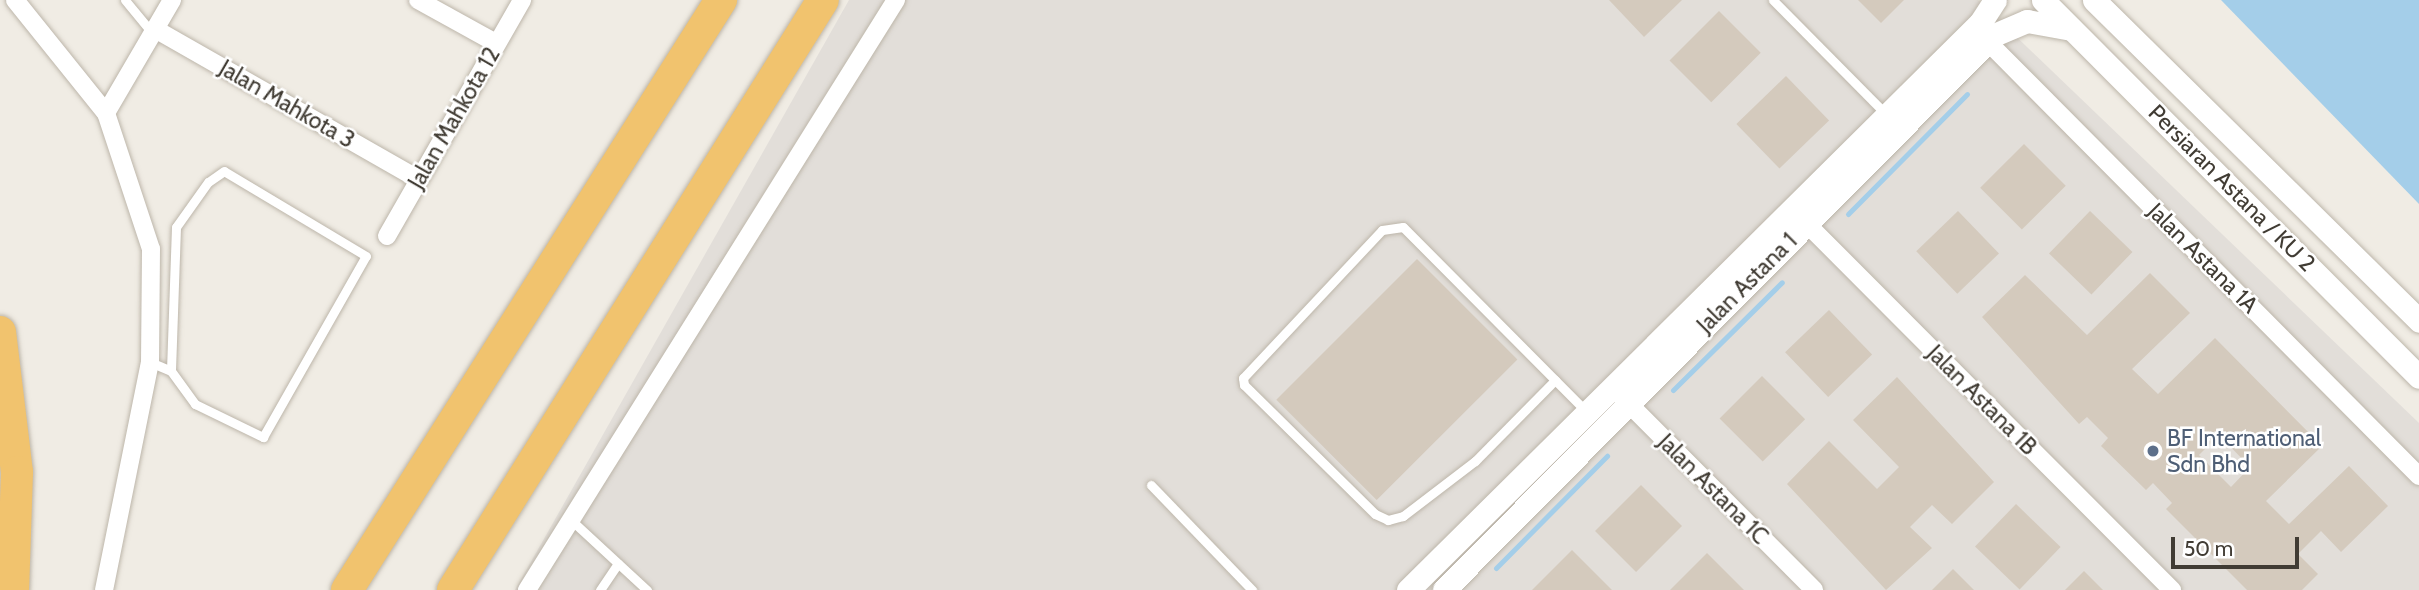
<!DOCTYPE html>
<style>
body{margin:0}
#map{position:relative;width:2419px;height:590px;overflow:hidden;background:#f0ece4;font-family:Cabin,sans-serif}
div>[style]{position:absolute}
.industrial>*{inset:0;background:#e2ded9}
.water>*{inset:0;background:#a4cee9}
.stream>*{height:5px;margin:-2.5px;padding:0 2.5px;transform-origin:2.5px;border-radius:2.5px;background:#a4cee9}
.building>*{inset:0;background:#d4cabd;transform-origin:0 0}
.roads{filter:drop-shadow(0 0 2px #bdb6aa) drop-shadow(0 0 2px #bdb6aa)}
.service>*{height:9px;margin:-4.5px;padding:0 4.5px;transform-origin:4.5px;border-radius:4.5px;background:#fff}
.minor>*{height:18px;margin:-9px;padding:0 9px;transform-origin:9px;border-radius:9px;background:#fff}
.tertiary>*{height:23px;margin:-11.5px;padding:0 11.5px;transform-origin:11.5px;border-radius:11.5px;background:#fff}
.motorway>*{height:32px;margin:-16px;padding:0 16px;transform-origin:16px;border-radius:16px;background:#f1c36e}
.dots>*{width:19px;height:19px;translate:-50% -50%;box-sizing:border-box;border:4px solid #fff;border-radius:50%}
span{translate:-50% -50%;white-space:nowrap;text-align:center;line-height:1.15;-webkit-text-stroke:5px #fff;paint-order:stroke}
.street-label{font-size:23px;color:#413c34}
.service-label{font-size:23px;color:#4e5e75}
.left{translate:0 -50%;text-align:left}
.scale{position:absolute;left:2171px;top:537px;width:128px;height:32px;box-sizing:border-box;border:4px solid #413c34;border-top:0;padding-left:9px;font-size:21px;line-height:24px;white-space:nowrap;color:#413c34;-webkit-text-stroke:5px #fff;paint-order:stroke}
</style>
<div id="map">
<div class="industrial">
<i style="clip-path:polygon(849px 0,1978px 0,2419px 423px,2419px 590px,515px 590px)"></i>
</div>
<div class="water">
<i style="clip-path:polygon(2221px 0,2419px 0,2419px 204px)"></i>
</div>
<div class="stream">
<i style="left:1848px;top:214px;width:169px;rotate:-45.2deg"></i>
<i style="left:1673px;top:390px;width:153px;rotate:-44.7deg"></i>
<i style="left:1496px;top:568px;width:158px;rotate:-45.3deg"></i>
</div>
<div class="building">
<i style="clip-path:polygon(1609px 0,1682px 0,1644px 37px)"></i>
<i style="clip-path:polygon(1858px 0,1904px 0,1881px 23px)"></i>
<i style="left:1719px;top:11px;width:59px;height:70px;rotate:45deg"></i>
<i style="left:1786px;top:76px;width:62px;height:69px;rotate:46deg"></i>
<i style="left:2024px;top:144px;width:59px;height:62px;rotate:45deg"></i>
<i style="left:1958px;top:211px;width:59px;height:58px;rotate:46deg"></i>
<i style="left:2090px;top:211px;width:59px;height:59px;rotate:44deg"></i>
<i style="left:1417px;top:259px;width:142px;height:199px;rotate:45deg"></i>
<i style="clip-path:polygon(evenodd,2150px 273px,2190px 313px,2132px 369px,2158px 394px,2215px 338px,2322px 446px,2266px 501px,2289px 524px,2349px 466px,2388px 506px,2341px 552px,2321px 531px,2298px 554px,2318px 574px,2302px 590px,2247px 590px,2166px 509px,2172px 503px,2153px 483px,2146px 490px,2101px 446px,2108px 438px,2087px 417px,2079px 424px,1982px 317px,2025px 275px,2087px 335px,2150px 273px,2219px 435px,2250px 467px,2231px 487px,2199px 455px,2219px 435px)"></i>
<i style="left:1829px;top:310px;width:62px;height:61px;rotate:46deg"></i>
<i style="left:1762px;top:376px;width:61px;height:60px;rotate:45deg"></i>
<i style="clip-path:polygon(1897px 377px,1994px 482px,1952px 524px,1932px 505px,1910px 527px,1932px 548px,1886px 590px,1787px 484px,1829px 441px,1877px 489px,1899px 467px,1853px 420px)"></i>
<i style="left:1641px;top:485px;width:58px;height:65px;rotate:45deg"></i>
<i style="left:2016px;top:504px;width:62px;height:59px;rotate:44deg"></i>
<i style="clip-path:polygon(1572px 550px,1612px 590px,1532px 590px)"></i>
<i style="clip-path:polygon(1707px 553px,1744px 590px,1670px 590px)"></i>
<i style="clip-path:polygon(1953px 569px,1974px 590px,1932px 590px)"></i>
<i style="clip-path:polygon(2084px 571px,2103px 590px,2065px 590px)"></i>
</div>
<div class="roads">
<div class="service">
<i style="left:125px;top:0;width:44px;rotate:50.5deg"></i>
<i style="left:1773px;top:0;width:162px;rotate:45.3deg"></i>
<i style="left:150px;top:362px;width:23px;rotate:23deg"></i>
<i style="left:171px;top:371px;width:41px;rotate:54deg"></i>
<i style="left:195px;top:404px;width:76px;rotate:25.9deg"></i>
<i style="left:263px;top:437px;width:208px;rotate:-60.4deg"></i>
<i style="left:366px;top:256px;width:165px;rotate:-149.1deg"></i>
<i style="left:224px;top:171px;width:19px;rotate:145deg"></i>
<i style="left:208px;top:182px;width:55px;rotate:125.4deg"></i>
<i style="left:176px;top:227px;width:144px;rotate:92deg"></i>
<i style="left:1555px;top:380px;width:114px;rotate:134.6deg"></i>
<i style="left:1475px;top:461px;width:91px;rotate:142.6deg"></i>
<i style="left:1403px;top:516px;width:16px;rotate:165deg"></i>
<i style="left:1388px;top:520px;width:14px;rotate:-155deg"></i>
<i style="left:1375px;top:514px;width:184px;rotate:-135.4deg"></i>
<i style="left:1244px;top:385px;width:7px;rotate:-98deg"></i>
<i style="left:1243px;top:378px;width:203px;rotate:-46.8deg"></i>
<i style="left:1382px;top:230px;width:21px;rotate:-8deg"></i>
<i style="left:1403px;top:227px;width:261px;rotate:45.2deg"></i>
<i style="left:1151px;top:485px;width:146px;rotate:46.1deg"></i>
<i style="left:570px;top:519px;width:105px;rotate:42.7deg"></i>
<i style="left:600px;top:590px;width:32px;rotate:-56deg"></i>
</div>
<div class="minor">
<i style="left:15px;top:0;width:145px;rotate:51.2deg"></i>
<i style="left:106px;top:113px;width:143px;rotate:71.7deg"></i>
<i style="left:151px;top:249px;width:113px;rotate:90.5deg"></i>
<i style="left:150px;top:362px;width:233px;rotate:101.4deg"></i>
<i style="left:418px;top:0;width:89px;rotate:28.9deg"></i>
<i style="left:155px;top:29px;width:303px;rotate:29.7deg"></i>
<i style="left:1987px;top:41px;width:613px;rotate:45.2deg"></i>
<i style="left:106px;top:113px;width:131px;rotate:-59.7deg"></i>
<i style="left:1800px;top:217px;width:527px;rotate:45.08deg"></i>
<i style="left:387px;top:236px;width:272px;rotate:-60.2deg"></i>
<i style="left:1620px;top:395px;width:275px;rotate:45.1deg"></i>
<i style="left:527px;top:590px;width:696px;rotate:-57.98deg"></i>
</div>
<div class="tertiary">
<i style="left:2043px;top:0;width:532px;rotate:45.08deg"></i>
<i style="left:2094px;top:0;width:457px;rotate:44.6deg"></i>
<i style="left:1408px;top:590px;width:805px;rotate:-44.75deg"></i>
<i style="left:1980px;top:23px;width:27px;rotate:-57deg"></i>
<i style="left:1444px;top:590px;width:781px;rotate:-45.26deg"></i>
<i style="left:1994px;top:35px;width:36px;rotate:-23deg"></i>
<i style="left:2027px;top:21px;width:45px;rotate:10.3deg"></i>
</div>
<div class="motorway">
<i style="left:0;top:332px;width:141px;rotate:83.1deg"></i>
<i style="left:17px;top:472px;width:118px;rotate:91.9deg"></i>
<i style="left:347px;top:590px;width:699px;rotate:-57.63deg"></i>
<i style="left:453px;top:590px;width:696px;rotate:-57.91deg"></i>
</div>
</div>
<div class="dots">
<i style="left:2153px;top:451px;background:#5c6f8a"></i>
</div>
<div class="street-label">
<span style="left:287px;top:104px;rotate:30deg">Jalan Mahkota 3</span>
<span style="left:454px;top:118px;rotate:-60deg">Jalan Mahkota 12</span>
<span style="left:2232px;top:188px;rotate:45deg">Persiaran Astana / KU 2</span>
<span style="left:2203px;top:258px;rotate:45deg">Jalan Astana 1A</span>
<span style="left:1747px;top:283px;rotate:-45deg">Jalan Astana 1</span>
<span style="left:1982px;top:400px;rotate:45deg">Jalan Astana 1B</span>
<span style="left:1713px;top:489px;rotate:45deg">Jalan Astana 1C</span>
</div>
<div class="service-label">
<span class="left" style="left:2167px;top:451px">BF International<br>Sdn Bhd</span>
</div>
<div class="scale">50 m</div>
</div>
